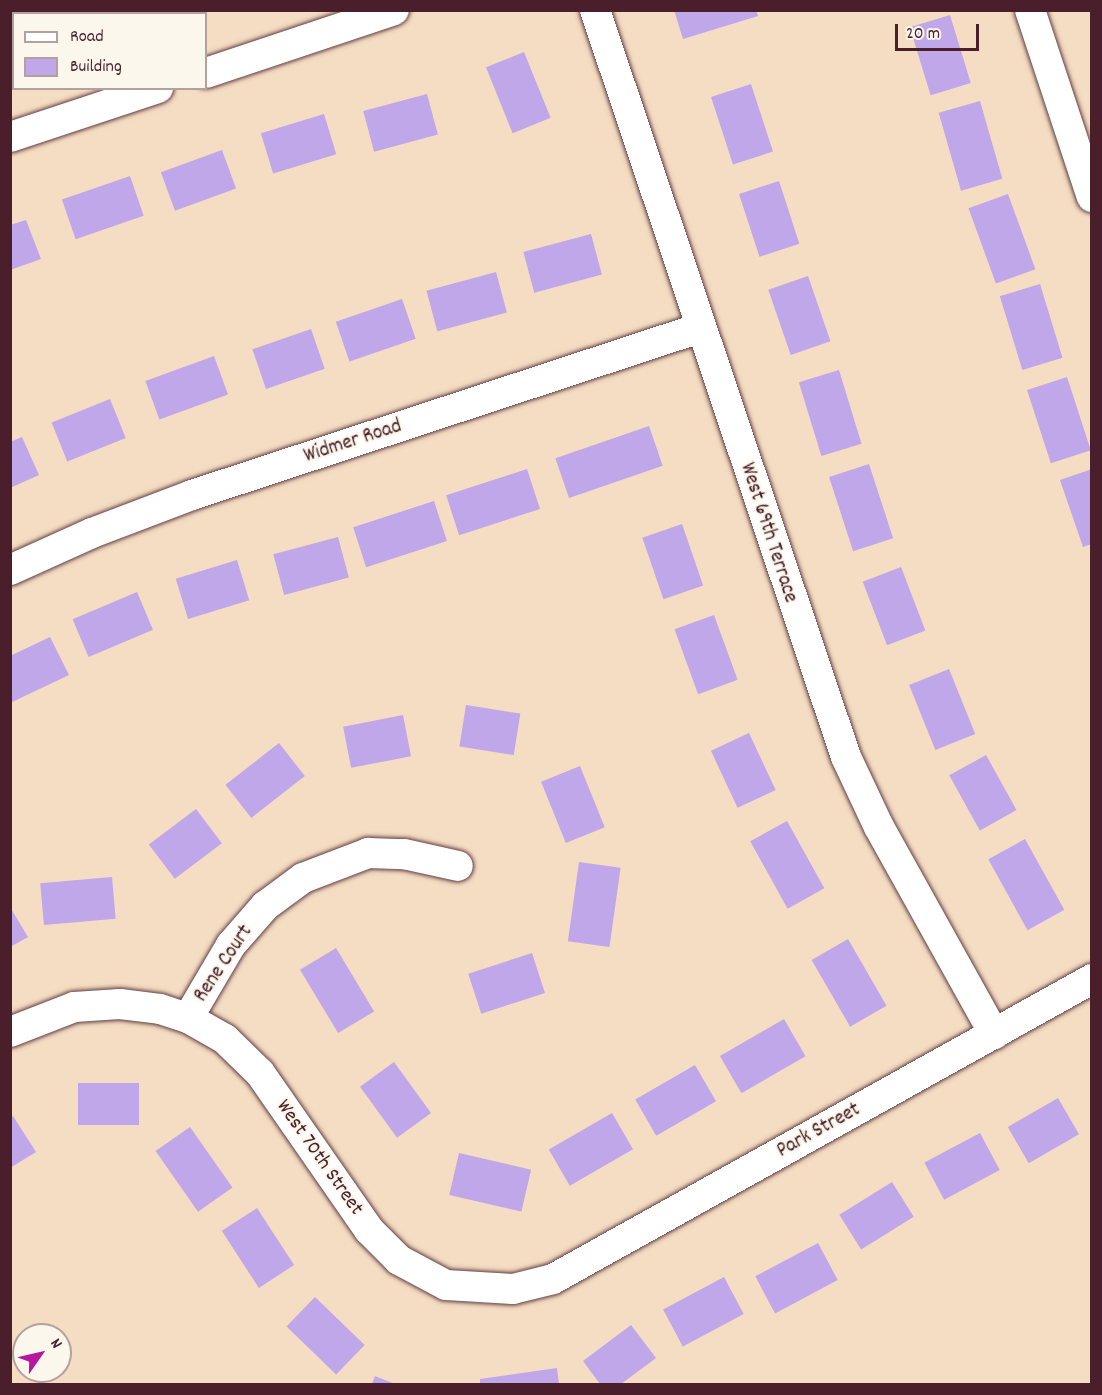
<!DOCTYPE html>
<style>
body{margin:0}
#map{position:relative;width:1102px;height:1395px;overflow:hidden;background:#f4ddc2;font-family:Dekko,sans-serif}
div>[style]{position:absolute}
.building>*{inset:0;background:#bfa7ea;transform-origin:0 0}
.roads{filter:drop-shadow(0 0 2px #643c42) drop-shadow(0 0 2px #643c42)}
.minor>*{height:30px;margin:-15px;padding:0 15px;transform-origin:15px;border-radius:15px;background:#fff}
span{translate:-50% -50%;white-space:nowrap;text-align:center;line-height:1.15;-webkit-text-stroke:4.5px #fbf7ec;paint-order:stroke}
.street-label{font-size:21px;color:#4a1f2b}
.frame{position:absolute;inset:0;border:12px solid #4a1f2b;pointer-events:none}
.legend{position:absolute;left:12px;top:12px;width:195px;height:78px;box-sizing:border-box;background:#fbf7ec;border:2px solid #b4a19f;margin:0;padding:8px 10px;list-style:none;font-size:18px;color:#4a1f2b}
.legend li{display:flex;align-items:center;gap:12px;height:30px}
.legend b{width:30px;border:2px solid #b4a19f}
.north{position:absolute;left:12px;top:1323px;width:60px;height:60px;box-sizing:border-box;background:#fbf7ec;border:2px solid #b4a19f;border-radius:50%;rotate:56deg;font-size:16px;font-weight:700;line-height:24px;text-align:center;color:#4a1f2b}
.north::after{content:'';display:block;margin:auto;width:21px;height:27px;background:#b5179e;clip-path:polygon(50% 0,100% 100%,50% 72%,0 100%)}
.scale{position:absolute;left:895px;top:24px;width:84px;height:27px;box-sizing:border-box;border:3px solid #4a1f2b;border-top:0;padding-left:8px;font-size:18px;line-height:21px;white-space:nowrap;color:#4a1f2b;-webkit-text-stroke:4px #fbf7ec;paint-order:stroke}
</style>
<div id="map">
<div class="building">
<i style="left:19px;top:10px;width:63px;height:9px"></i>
<i style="clip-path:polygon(106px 10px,158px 10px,159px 11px,107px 14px)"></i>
<i style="clip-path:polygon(674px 10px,756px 10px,758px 16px,683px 39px)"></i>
<i style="left:950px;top:15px;width:71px;height:42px;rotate:73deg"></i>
<i style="left:524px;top:52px;width:71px;height:41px;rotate:68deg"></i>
<i style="left:751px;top:84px;width:71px;height:42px;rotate:72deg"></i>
<i style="left:427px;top:94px;width:42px;height:66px;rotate:75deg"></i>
<i style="left:980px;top:101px;width:81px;height:43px;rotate:74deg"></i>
<i style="left:324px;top:114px;width:42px;height:66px;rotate:73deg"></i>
<i style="left:222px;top:150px;width:41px;height:65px;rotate:70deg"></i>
<i style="left:130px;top:176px;width:42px;height:72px;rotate:71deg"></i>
<i style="left:779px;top:181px;width:66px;height:42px;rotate:72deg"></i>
<i style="left:1008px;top:194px;width:80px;height:42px;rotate:70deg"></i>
<i style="clip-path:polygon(26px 220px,41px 259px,10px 270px,10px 225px)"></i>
<i style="left:591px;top:234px;width:42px;height:70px;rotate:75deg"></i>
<i style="left:496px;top:272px;width:42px;height:72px;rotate:75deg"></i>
<i style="left:808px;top:276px;width:69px;height:42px;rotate:71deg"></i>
<i style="left:1040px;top:284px;width:77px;height:42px;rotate:73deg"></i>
<i style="left:402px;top:299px;width:42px;height:70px;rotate:71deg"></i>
<i style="left:311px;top:329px;width:42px;height:62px;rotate:71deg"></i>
<i style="left:214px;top:356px;width:41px;height:73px;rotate:70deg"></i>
<i style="left:839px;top:370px;width:77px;height:42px;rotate:73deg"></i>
<i style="left:1067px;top:377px;width:77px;height:42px;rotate:72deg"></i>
<i style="left:110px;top:399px;width:42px;height:63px;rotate:68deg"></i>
<i style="left:649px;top:426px;width:42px;height:99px;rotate:71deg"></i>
<i style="clip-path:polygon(22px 437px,39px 475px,10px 488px,10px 442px)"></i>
<i style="left:869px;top:464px;width:78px;height:42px;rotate:72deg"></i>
<i style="left:527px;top:469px;width:42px;height:85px;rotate:72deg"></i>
<i style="clip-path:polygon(1092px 469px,1092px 544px,1083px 547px,1060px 480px)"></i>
<i style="left:434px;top:501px;width:42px;height:85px;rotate:72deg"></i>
<i style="left:682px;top:524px;width:65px;height:42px;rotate:71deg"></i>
<i style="left:338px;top:537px;width:42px;height:67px;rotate:75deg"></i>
<i style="left:237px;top:560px;width:42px;height:64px;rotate:73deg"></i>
<i style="left:901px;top:567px;width:68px;height:41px;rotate:69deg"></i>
<i style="left:137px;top:592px;width:41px;height:70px;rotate:67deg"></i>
<i style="left:714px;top:615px;width:69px;height:42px;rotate:70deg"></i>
<i style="clip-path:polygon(50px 637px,69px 675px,10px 703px,10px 656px)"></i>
<i style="left:949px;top:669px;width:70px;height:43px;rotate:68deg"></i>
<i style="left:466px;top:705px;width:55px;height:42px;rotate:9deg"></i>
<i style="left:403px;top:715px;width:42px;height:61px;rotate:79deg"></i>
<i style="left:749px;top:733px;width:63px;height:42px;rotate:65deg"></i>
<i style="left:279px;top:743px;width:42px;height:68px;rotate:52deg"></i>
<i style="left:986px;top:755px;width:63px;height:42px;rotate:61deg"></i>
<i style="left:580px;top:766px;width:66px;height:42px;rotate:68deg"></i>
<i style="left:196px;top:809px;width:43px;height:59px;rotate:53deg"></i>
<i style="left:787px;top:821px;width:77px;height:42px;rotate:61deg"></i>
<i style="left:1025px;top:839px;width:81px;height:42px;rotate:61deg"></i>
<i style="left:579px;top:862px;width:42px;height:80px;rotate:8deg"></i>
<i style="left:112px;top:877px;width:42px;height:72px;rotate:85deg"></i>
<i style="clip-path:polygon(10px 907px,28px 937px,10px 947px)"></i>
<i style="left:848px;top:939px;width:77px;height:42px;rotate:60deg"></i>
<i style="left:336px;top:948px;width:74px;height:42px;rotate:59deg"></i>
<i style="left:532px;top:953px;width:42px;height:67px;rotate:72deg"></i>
<i style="left:784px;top:1019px;width:43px;height:74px;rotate:60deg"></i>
<i style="left:394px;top:1062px;width:63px;height:42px;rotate:54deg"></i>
<i style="left:695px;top:1065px;width:42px;height:69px;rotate:60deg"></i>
<i style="left:78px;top:1083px;width:61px;height:42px"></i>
<i style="left:1058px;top:1098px;width:42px;height:58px;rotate:60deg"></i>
<i style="left:612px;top:1113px;width:42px;height:73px;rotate:60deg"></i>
<i style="clip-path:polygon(13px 1116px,36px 1152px,10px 1168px,10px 1118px)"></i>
<i style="left:190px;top:1127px;width:74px;height:42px;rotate:55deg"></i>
<i style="left:980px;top:1133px;width:42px;height:63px;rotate:62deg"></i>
<i style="left:459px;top:1153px;width:74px;height:43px;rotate:13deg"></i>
<i style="left:892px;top:1182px;width:41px;height:62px;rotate:58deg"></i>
<i style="left:257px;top:1208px;width:68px;height:42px;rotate:57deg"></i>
<i style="left:818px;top:1243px;width:42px;height:71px;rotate:62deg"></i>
<i style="left:724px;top:1277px;width:42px;height:69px;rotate:62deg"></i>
<i style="left:315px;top:1297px;width:69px;height:41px;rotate:44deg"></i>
<i style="clip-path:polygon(631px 1325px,656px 1358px,621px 1384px,600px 1384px,583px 1361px)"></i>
<i style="clip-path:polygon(557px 1368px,559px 1384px,480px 1384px,480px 1379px)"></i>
<i style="clip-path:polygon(375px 1376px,395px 1384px,372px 1384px)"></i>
</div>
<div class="roads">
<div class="minor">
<i style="left:595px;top:10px;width:788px;rotate:71.43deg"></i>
<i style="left:846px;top:757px;width:77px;rotate:64.8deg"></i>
<i style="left:879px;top:827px;width:237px;rotate:60.9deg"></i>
<i style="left:1030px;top:10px;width:197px;rotate:71.7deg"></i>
<i style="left:206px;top:73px;width:198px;rotate:-18.5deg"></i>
<i style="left:10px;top:137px;width:156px;rotate:-18.3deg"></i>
<i style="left:10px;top:570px;width:90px;rotate:-24.3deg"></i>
<i style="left:92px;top:533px;width:107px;rotate:-20.8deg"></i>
<i style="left:192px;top:495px;width:535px;rotate:-18.2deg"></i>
<i style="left:188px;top:1018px;width:85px;rotate:-59.5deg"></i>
<i style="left:231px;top:945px;width:52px;rotate:-48.9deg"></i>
<i style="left:265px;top:906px;width:47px;rotate:-36.4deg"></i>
<i style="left:303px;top:878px;width:70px;rotate:-21deg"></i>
<i style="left:368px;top:853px;width:36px;rotate:2deg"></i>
<i style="left:404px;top:854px;width:55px;rotate:12.5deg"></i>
<i style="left:10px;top:1032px;width:69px;rotate:-21.3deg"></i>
<i style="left:74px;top:1007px;width:46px;rotate:-3.7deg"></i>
<i style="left:120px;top:1004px;width:40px;rotate:7.1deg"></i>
<i style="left:160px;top:1009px;width:29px;rotate:18deg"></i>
<i style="left:188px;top:1018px;width:43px;rotate:29.6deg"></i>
<i style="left:225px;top:1039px;width:49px;rotate:44.2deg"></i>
<i style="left:260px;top:1073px;width:191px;rotate:55.2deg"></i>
<i style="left:369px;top:1230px;width:42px;rotate:45deg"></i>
<i style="left:399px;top:1260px;width:53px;rotate:28deg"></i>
<i style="left:446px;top:1285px;width:67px;rotate:3.4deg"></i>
<i style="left:513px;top:1289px;width:41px;rotate:-14deg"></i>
<i style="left:553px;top:1279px;width:617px;rotate:-29.1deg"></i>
</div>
</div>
<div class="street-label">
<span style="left:353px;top:442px;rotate:-18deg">Widmer Road</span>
<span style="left:768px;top:533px;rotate:72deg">West 69th Terrace</span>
<span style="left:224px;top:964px;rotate:-56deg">Rene Court</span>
<span style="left:819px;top:1131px;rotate:-29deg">Park Street</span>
<span style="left:319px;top:1158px;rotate:55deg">West 70th Street</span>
</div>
<div class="frame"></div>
<ul class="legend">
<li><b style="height:8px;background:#fff"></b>Road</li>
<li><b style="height:16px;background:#bfa7ea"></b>Building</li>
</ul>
<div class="north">N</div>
<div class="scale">20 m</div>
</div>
